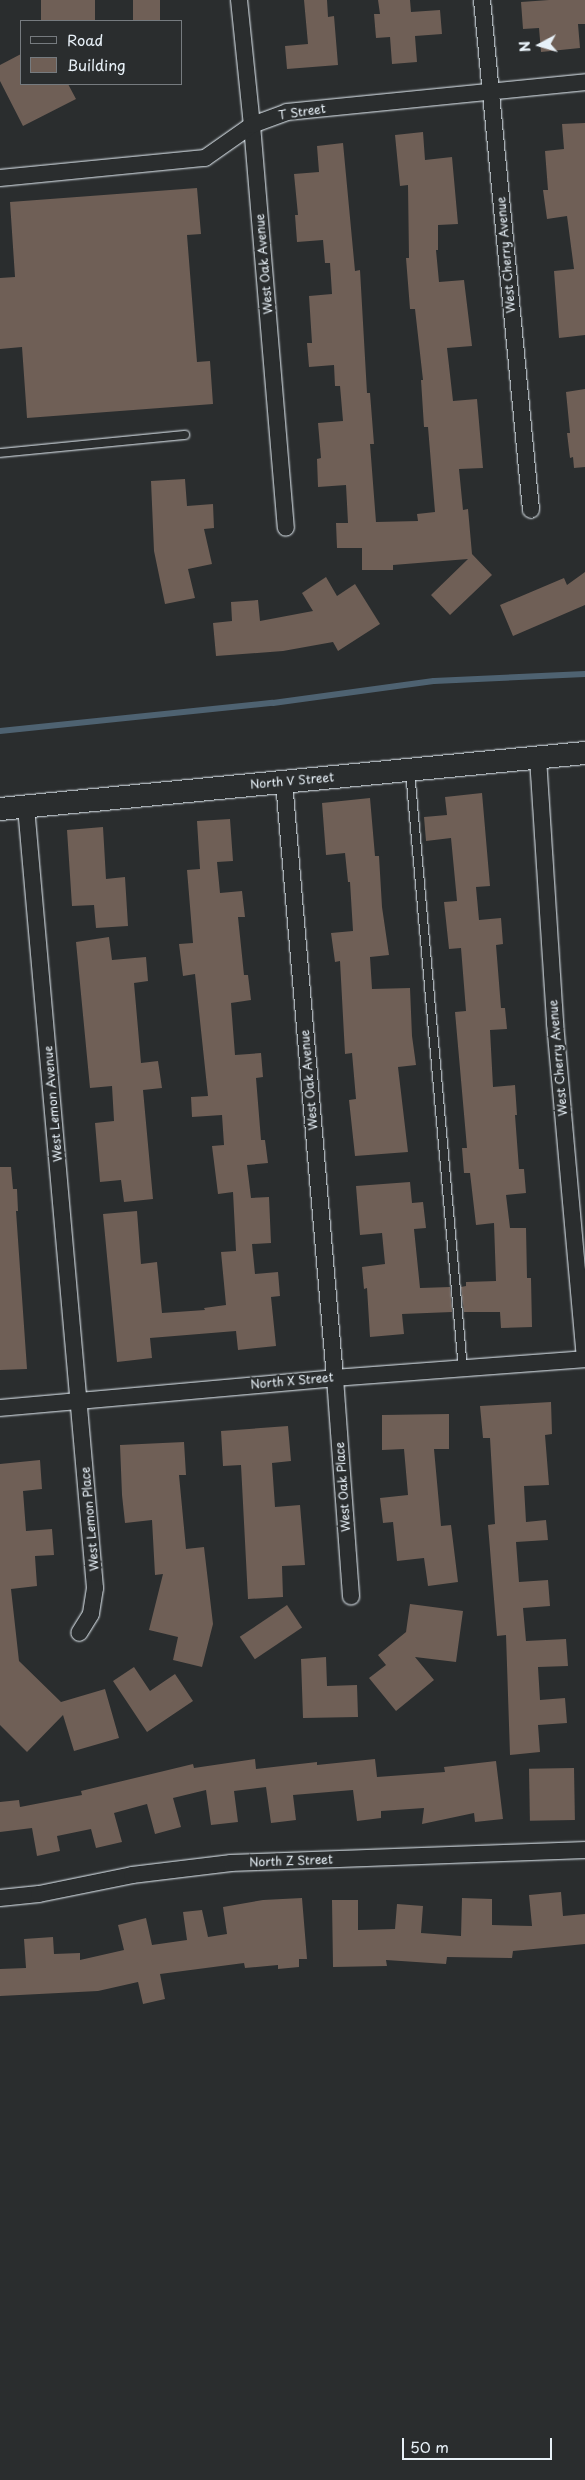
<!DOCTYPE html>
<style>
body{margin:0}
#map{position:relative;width:585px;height:2480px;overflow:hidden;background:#2a2d2e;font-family:"Playpen Sans",sans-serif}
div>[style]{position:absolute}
.stream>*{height:6px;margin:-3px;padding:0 3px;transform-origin:3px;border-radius:3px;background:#4e6271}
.building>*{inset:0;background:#6f5f56;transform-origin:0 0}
.roads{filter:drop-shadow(0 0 1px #e8f1f8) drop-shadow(0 0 1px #e8f1f8)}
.lane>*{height:8px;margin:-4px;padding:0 4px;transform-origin:4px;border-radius:4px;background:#2a2d2e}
.street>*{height:16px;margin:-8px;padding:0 8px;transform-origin:8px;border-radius:8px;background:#2a2d2e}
.secondary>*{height:22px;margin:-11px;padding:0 11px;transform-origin:11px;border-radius:11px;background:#2a2d2e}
span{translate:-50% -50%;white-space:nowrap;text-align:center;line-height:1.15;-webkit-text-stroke:4px #2a2d2e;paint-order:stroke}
.street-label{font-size:12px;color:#e8f1f8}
.legend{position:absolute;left:20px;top:20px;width:162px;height:65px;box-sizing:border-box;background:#2a2d2e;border:1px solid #767b7f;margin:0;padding:6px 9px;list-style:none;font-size:15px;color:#e8f1f8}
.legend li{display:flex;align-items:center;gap:10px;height:25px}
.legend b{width:25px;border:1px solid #767b7f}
.north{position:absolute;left:515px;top:20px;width:50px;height:50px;-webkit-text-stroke:4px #2a2d2e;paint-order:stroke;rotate:264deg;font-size:14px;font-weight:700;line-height:20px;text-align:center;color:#e8f1f8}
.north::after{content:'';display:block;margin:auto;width:18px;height:22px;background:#e8f1f8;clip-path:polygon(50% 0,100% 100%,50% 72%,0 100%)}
.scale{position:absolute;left:402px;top:2438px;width:150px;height:22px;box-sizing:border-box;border:2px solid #e8f1f8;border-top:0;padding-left:6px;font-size:15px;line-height:18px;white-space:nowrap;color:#e8f1f8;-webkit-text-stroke:4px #2a2d2e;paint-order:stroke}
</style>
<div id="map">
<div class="stream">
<i style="left:0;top:731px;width:274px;rotate:-5.9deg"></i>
<i style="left:273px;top:703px;width:162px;rotate:-7.8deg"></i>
<i style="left:434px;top:681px;width:151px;rotate:-2.7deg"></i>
</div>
<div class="building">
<i style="left:41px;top:0;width:54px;height:21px"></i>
<i style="left:133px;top:0;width:27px;height:21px"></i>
<i style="clip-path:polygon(304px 0,327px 0,328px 17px,334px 16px,338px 65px,287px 69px,285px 46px,308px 44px)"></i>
<i style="clip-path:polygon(378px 0,410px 0,411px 12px,440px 10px,442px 34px,415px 36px,417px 62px,392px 64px,390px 37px,376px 38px,374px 14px,380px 14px)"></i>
<i style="clip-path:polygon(549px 0,585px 0,585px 24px,578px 24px,580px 48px,541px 52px,539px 28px,523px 29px,521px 2px)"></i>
<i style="clip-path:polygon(21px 54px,21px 84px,68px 84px,76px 99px,23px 126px,0 81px,0 65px)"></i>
<i style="clip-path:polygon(585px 123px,585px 335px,559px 338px,554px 271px,574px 269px,567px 216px,547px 219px,543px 190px,548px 190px,545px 151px,564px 149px,562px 124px)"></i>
<i style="clip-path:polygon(423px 132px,425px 160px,452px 157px,458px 224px,438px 225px,438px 250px,436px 250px,439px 282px,464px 280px,472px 346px,447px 348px,453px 401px,477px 399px,483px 468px,459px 469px,463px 510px,468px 509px,472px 554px,492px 575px,450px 615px,431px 595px,468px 559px,393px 565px,393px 570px,362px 570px,362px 548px,337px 548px,336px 523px,348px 523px,346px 485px,318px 487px,317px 459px,321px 458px,318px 423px,343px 421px,340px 386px,335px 386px,334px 365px,309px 367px,307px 343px,312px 343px,309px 296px,332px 294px,330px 263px,325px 263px,323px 240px,297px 242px,295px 215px,298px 215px,294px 174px,319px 172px,317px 146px,343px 143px,355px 271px,360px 270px,367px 393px,370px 393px,374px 444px,370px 444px,376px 522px,418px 521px,417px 514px,435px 512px,428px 427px,424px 427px,421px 380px,423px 380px,415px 309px,410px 309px,406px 258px,409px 258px,408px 185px,400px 186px,395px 135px)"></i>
<i style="clip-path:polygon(197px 188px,201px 234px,187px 235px,197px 362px,210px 361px,213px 404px,27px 418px,22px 347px,0 349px,0 278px,15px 277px,10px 202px)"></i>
<i style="clip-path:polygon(585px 389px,585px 467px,574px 468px,573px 457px,570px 458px,567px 433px,570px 433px,566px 392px)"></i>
<i style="clip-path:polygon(185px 479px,187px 506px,213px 504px,214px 528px,204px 529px,212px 564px,188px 569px,195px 598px,165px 604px,154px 551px,151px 481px)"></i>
<i style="clip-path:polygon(585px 572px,585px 605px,513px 636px,500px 605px,564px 578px,567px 585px)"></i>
<i style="clip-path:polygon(326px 577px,337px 596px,355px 584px,380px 624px,338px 651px,333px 642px,283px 651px,216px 656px,213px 623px,232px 621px,231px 602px,258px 600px,260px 621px,313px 611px,302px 593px)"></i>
<i style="clip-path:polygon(482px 793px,490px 886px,476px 887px,479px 920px,501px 918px,503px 944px,496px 945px,501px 1008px,505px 1008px,507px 1029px,490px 1030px,493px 1087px,515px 1085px,517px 1115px,515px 1115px,519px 1169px,524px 1169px,526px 1193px,506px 1195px,510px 1228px,526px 1228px,527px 1278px,531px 1278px,532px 1327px,501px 1328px,500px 1312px,464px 1312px,461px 1287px,466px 1286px,466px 1282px,496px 1281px,494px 1223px,476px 1225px,470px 1173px,464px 1173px,462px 1148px,467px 1148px,455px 1012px,466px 1011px,461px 948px,449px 949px,444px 902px,457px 901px,451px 838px,426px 841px,424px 817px,447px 815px,445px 797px)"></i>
<i style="clip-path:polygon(370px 798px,375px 856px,379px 856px,382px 907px,389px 955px,370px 957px,372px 989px,410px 988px,412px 1036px,416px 1065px,398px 1067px,408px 1152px,355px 1156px,349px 1100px,356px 1099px,352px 1053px,345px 1054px,340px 961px,335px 962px,331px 933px,353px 931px,350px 882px,348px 882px,345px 853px,326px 855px,322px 803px)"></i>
<i style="clip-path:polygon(230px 819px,233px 861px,217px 862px,220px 893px,242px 891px,245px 917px,238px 917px,244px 975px,248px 975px,251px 1000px,231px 1003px,235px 1055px,261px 1053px,263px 1077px,256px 1078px,261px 1140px,265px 1140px,268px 1163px,247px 1165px,251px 1198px,269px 1197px,271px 1243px,252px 1244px,255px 1274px,278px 1272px,280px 1296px,271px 1297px,276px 1346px,238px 1350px,236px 1331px,150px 1338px,152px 1358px,117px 1362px,103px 1214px,137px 1211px,141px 1264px,157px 1262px,162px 1313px,205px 1310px,204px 1308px,226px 1305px,221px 1252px,236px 1251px,233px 1192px,218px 1194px,212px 1146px,224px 1145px,222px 1115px,192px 1117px,191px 1097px,208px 1096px,195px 974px,183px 976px,179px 944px,193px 943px,187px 870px,200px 869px,197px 821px)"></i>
<i style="clip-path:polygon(103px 827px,106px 879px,125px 877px,128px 926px,96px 928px,94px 905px,72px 906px,67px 830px)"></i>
<i style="clip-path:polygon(109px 937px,112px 960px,146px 957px,148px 981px,134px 983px,141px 1063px,158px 1061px,162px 1088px,143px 1090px,153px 1199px,124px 1202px,121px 1180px,100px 1182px,95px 1123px,114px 1121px,112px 1086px,90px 1088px,76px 942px)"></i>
<i style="clip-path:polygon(0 1167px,11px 1167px,13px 1189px,17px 1189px,18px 1211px,16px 1211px,27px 1369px,0 1370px)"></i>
<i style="clip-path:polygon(410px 1182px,412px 1203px,423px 1202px,426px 1228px,414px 1229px,420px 1288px,450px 1287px,452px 1312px,402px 1314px,404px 1334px,370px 1337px,367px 1288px,364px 1289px,362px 1267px,385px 1264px,382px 1233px,360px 1235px,356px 1186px)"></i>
<i style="clip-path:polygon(551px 1402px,552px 1434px,545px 1435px,549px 1485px,524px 1486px,526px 1522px,546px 1520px,548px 1540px,516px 1542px,519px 1582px,548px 1580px,550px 1606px,523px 1608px,526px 1641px,566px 1639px,568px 1666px,538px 1667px,540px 1700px,565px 1698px,567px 1723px,538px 1725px,540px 1752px,510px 1755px,506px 1635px,497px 1636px,488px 1525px,495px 1524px,490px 1438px,483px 1438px,480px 1406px)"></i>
<i style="clip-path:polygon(449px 1414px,449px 1449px,434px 1449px,441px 1526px,451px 1525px,458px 1582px,428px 1586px,424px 1558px,397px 1561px,393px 1522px,383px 1523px,380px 1498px,408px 1495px,404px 1449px,382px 1450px,382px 1415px)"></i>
<i style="clip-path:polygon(288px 1426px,291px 1461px,272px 1463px,275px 1507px,300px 1505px,305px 1565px,282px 1566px,283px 1597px,248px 1599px,241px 1465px,223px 1466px,221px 1431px)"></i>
<i style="clip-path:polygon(184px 1442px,186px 1475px,179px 1475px,186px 1549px,204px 1547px,213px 1624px,202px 1667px,173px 1660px,178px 1637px,149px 1630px,163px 1574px,155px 1575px,152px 1520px,125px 1523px,122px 1495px,120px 1445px)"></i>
<i style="clip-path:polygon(40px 1460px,42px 1489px,23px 1491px,26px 1531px,52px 1529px,54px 1555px,35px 1556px,37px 1586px,11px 1589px,19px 1661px,61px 1702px,105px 1689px,119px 1738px,74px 1751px,63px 1715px,27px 1752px,0 1725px,0 1464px)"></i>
<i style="clip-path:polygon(410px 1604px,463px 1611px,456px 1662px,415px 1657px,434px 1680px,396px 1711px,369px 1678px,386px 1665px,378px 1655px,406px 1632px)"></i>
<i style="left:287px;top:1605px;width:27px;height:57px;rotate:56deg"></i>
<i style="clip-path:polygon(326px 1657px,327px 1686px,357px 1685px,358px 1717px,303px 1718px,301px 1659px)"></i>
<i style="clip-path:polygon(134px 1667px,150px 1691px,175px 1674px,193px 1701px,147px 1732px,113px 1681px)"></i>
<i style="clip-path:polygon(255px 1759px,256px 1769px,317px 1762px,317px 1765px,375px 1759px,377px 1777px,445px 1772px,444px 1767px,496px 1761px,503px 1819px,475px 1822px,474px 1813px,422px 1824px,424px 1808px,381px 1811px,381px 1818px,357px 1821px,353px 1790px,293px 1795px,296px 1820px,271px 1823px,266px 1787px,234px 1791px,238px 1822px,211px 1825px,206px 1790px,173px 1798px,181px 1827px,155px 1834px,147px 1804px,114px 1813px,122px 1842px,96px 1848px,91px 1829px,57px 1836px,60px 1851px,37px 1856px,32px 1828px,0 1832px,0 1802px,19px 1800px,20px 1807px,82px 1795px,81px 1791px,193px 1764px,194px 1768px)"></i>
<i style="left:574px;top:1768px;width:52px;height:45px;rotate:89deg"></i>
<i style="clip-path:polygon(561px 1892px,563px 1916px,585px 1914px,585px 1944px,513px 1951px,512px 1958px,447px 1957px,446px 1964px,386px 1960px,387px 1966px,333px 1967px,332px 1900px,358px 1900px,358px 1930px,395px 1929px,397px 1904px,423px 1906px,421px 1933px,461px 1936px,462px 1898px,492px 1899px,492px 1925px,532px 1926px,529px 1895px)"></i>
<i style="clip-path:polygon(302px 1898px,307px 1959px,299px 1959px,299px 1967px,278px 1969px,278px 1965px,245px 1968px,244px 1963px,160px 1974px,165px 1999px,143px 2004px,138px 1982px,98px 1991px,0 1996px,0 1969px,26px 1968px,24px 1939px,53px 1937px,54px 1954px,80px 1953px,80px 1960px,124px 1950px,118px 1925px,146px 1918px,152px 1945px,187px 1940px,183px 1912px,202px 1910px,208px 1937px,227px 1934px,223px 1907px,263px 1900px)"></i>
</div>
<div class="roads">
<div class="lane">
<i style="left:0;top:453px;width:186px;rotate:-5.6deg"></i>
<i style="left:410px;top:771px;width:600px;rotate:84.94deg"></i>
</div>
<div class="street">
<i style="left:239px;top:0;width:126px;rotate:84.1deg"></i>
<i style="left:252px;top:125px;width:404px;rotate:85.2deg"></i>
<i style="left:482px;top:0;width:512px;rotate:84.51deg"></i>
<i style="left:0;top:178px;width:206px;rotate:-5.6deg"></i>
<i style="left:205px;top:158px;width:57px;rotate:-35.1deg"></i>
<i style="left:252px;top:125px;width:37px;rotate:-20deg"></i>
<i style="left:287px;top:112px;width:300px;rotate:-5.7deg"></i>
<i style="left:538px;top:758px;width:266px;rotate:86.3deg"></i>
<i style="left:555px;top:1023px;width:335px;rotate:84.9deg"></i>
<i style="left:284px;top:782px;width:598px;rotate:85.11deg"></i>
<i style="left:335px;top:1378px;width:219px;rotate:85.8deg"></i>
<i style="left:26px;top:807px;width:784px;rotate:84.95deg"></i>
<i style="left:95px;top:1588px;width:26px;rotate:99deg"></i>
<i style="left:91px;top:1614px;width:22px;rotate:122deg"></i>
<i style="left:0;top:1408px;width:336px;rotate:-5.1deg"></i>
<i style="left:335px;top:1378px;width:251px;rotate:-4.3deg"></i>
<i style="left:0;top:1898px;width:39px;rotate:-6deg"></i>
<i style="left:39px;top:1894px;width:95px;rotate:-11.5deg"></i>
<i style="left:132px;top:1875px;width:100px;rotate:-6.9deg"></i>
<i style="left:231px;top:1863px;width:354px;rotate:-2.1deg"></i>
</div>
<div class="secondary">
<i style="left:0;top:809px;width:588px;rotate:-5.47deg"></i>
</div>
</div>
<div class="street-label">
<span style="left:302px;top:112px;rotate:-8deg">T Street</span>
<span style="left:506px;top:255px;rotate:-95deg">West Cherry Avenue</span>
<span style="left:264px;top:264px;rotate:-95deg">West Oak Avenue</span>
<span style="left:292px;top:781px;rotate:-5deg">North V Street</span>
<span style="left:558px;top:1058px;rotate:-95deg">West Cherry Avenue</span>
<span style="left:309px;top:1080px;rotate:-95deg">West Oak Avenue</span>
<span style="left:53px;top:1104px;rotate:-95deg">West Lemon Avenue</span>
<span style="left:292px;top:1381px;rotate:-5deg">North X Street</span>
<span style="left:343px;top:1487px;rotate:-94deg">West Oak Place</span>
<span style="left:90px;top:1519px;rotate:-95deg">West Lemon Place</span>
<span style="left:291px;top:1861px;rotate:-2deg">North Z Street</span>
</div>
<ul class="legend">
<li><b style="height:6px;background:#2a2d2e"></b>Road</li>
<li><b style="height:14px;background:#6f5f56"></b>Building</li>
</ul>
<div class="north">N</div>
<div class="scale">50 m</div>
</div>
